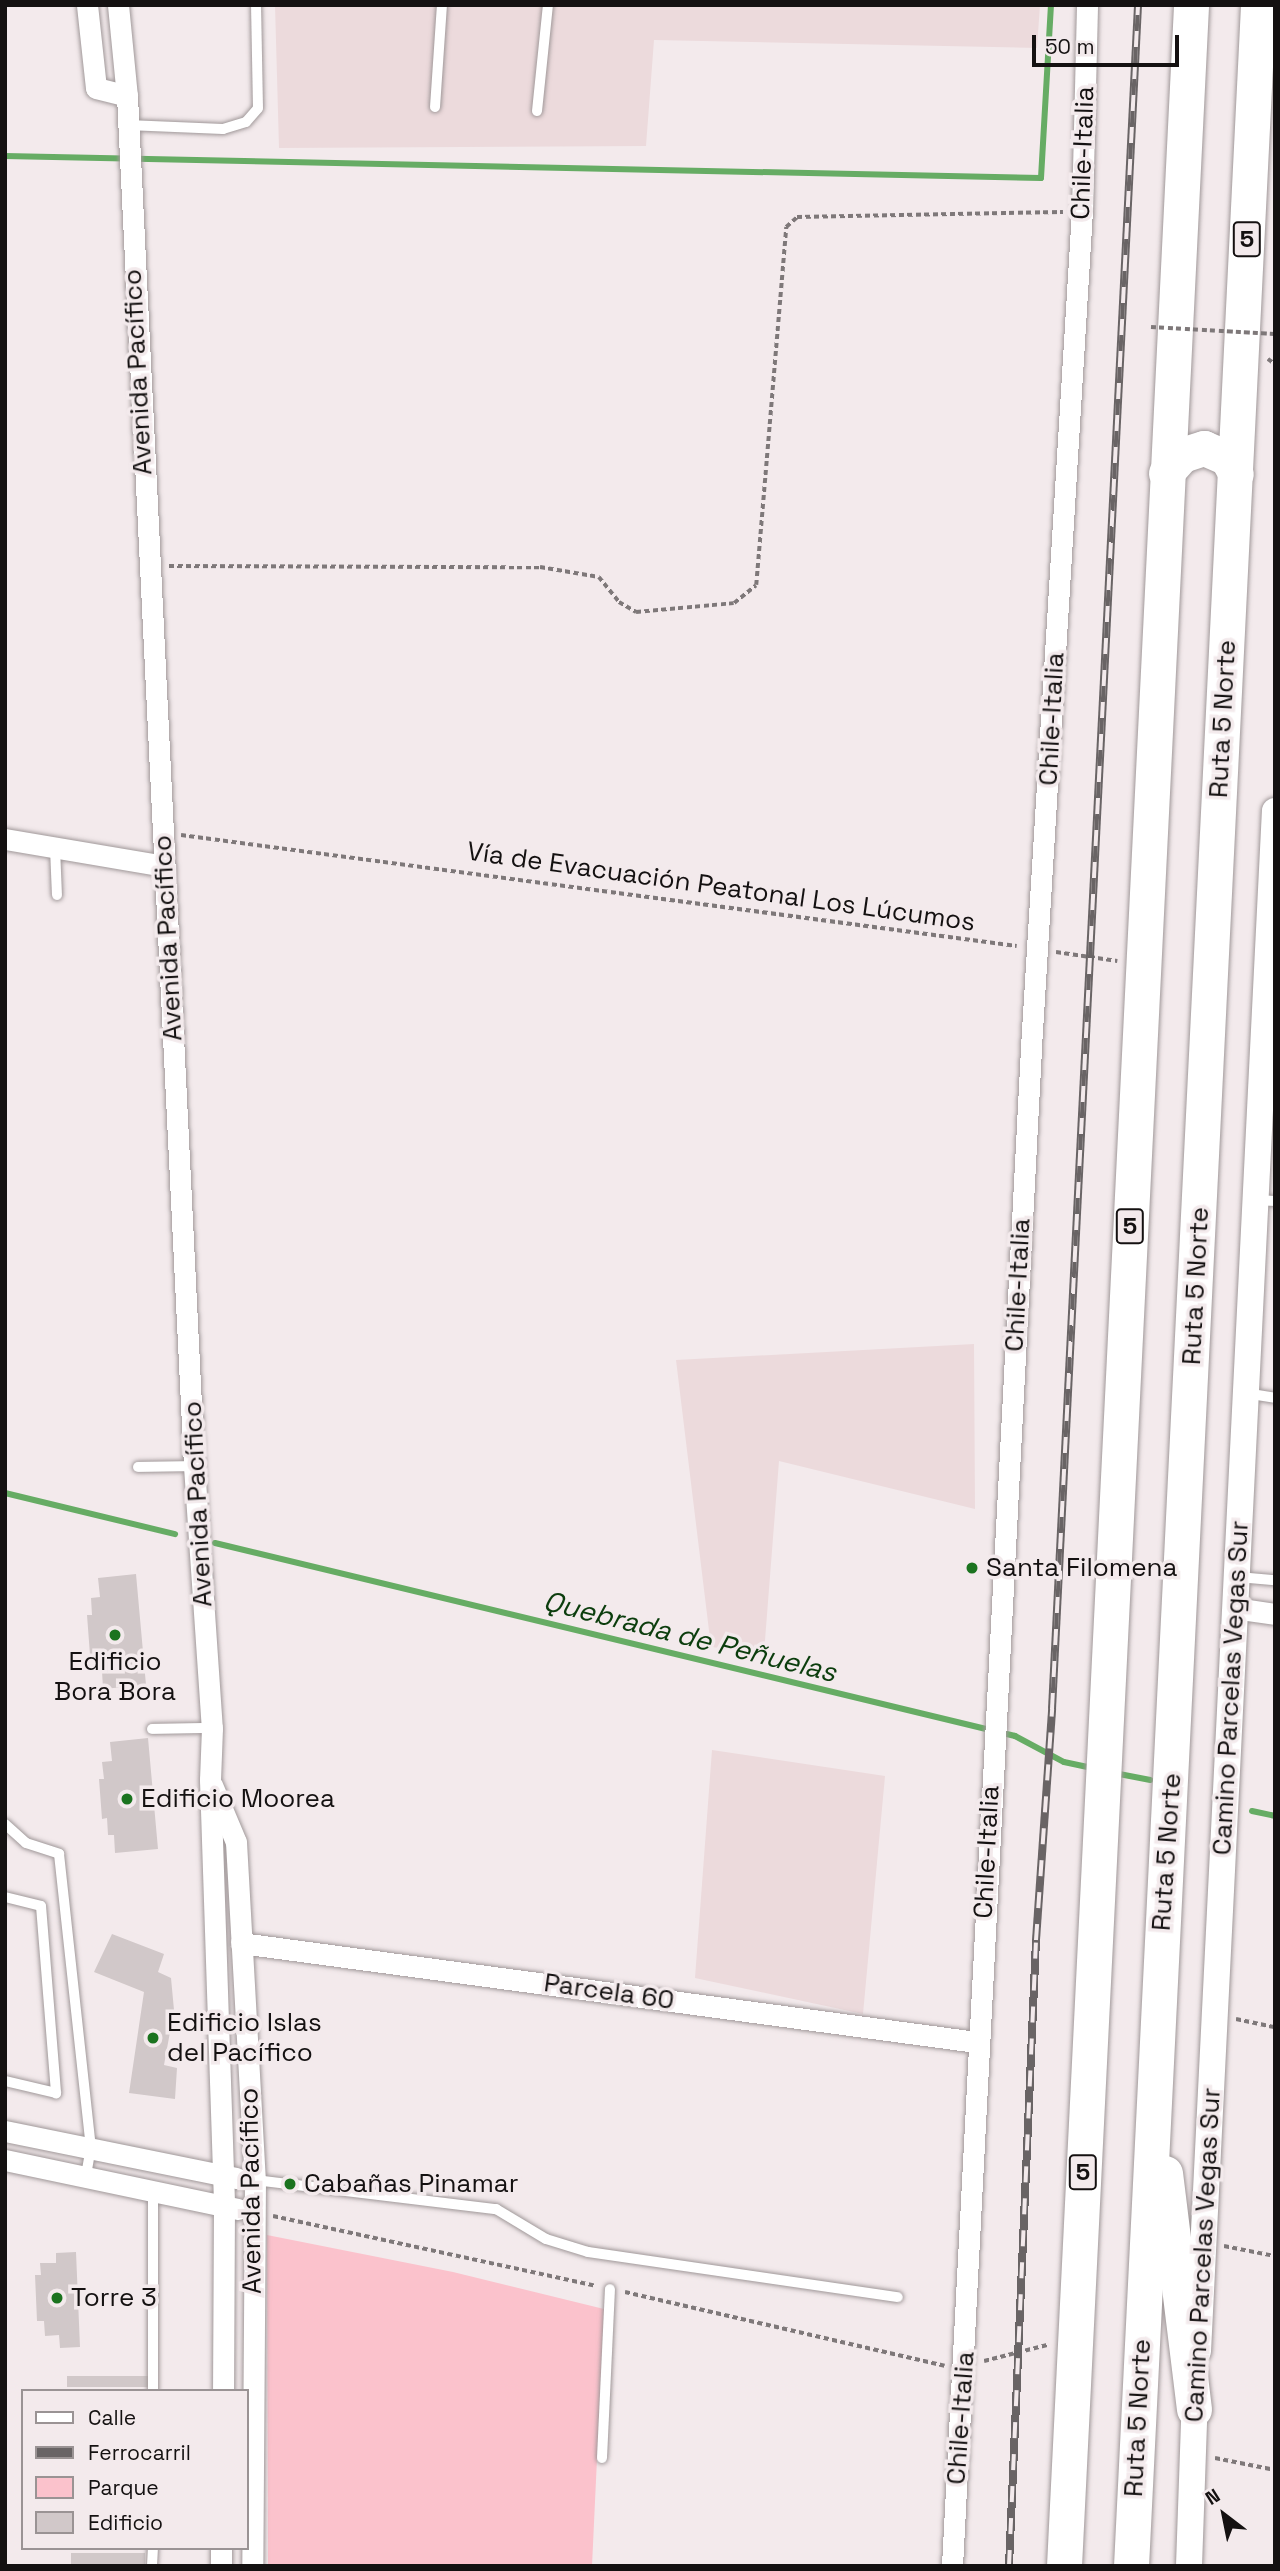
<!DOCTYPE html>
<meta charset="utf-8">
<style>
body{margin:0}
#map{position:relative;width:1280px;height:2571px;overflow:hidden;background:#f3eaec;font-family:"Space Grotesk",sans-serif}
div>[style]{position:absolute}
.built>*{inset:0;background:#ecdadc}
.green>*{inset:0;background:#fbc2cc}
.stream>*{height:6px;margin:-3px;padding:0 3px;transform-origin:3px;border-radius:3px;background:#66ac64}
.building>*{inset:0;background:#d1c8c9;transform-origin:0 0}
.path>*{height:3.5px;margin-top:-1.75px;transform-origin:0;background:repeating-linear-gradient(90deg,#7e7879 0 5px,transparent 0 8.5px)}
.roads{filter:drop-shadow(0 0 2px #a09899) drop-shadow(0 0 2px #a09899)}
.service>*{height:10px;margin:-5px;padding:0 5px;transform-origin:5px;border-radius:5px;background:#fff}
.minor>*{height:21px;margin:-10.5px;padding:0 10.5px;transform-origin:10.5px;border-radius:10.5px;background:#fff}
.tertiary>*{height:26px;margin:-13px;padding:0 13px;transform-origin:13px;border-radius:13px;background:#fff}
.trunk>*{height:35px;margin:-17.5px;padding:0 17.5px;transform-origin:17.5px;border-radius:17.5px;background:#fff}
.rail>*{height:8px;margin-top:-4px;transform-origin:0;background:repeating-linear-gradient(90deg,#f3eaec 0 16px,#696465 0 32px);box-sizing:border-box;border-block:2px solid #696465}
.path-bridge>*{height:3.5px;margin-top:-1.75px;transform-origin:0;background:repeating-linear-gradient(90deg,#7e7879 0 5px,transparent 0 8.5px)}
.dots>*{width:19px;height:19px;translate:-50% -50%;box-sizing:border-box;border:4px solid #f3eaec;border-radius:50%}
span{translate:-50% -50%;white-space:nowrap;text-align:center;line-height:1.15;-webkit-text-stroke:7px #f3eaec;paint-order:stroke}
.shield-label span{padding:2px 5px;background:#f3eaec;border:2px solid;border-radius:5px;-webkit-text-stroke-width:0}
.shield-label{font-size:24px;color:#141111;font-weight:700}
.street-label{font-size:26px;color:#141111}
.poi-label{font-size:26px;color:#141111}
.left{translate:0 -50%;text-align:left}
.water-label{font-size:28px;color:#0b3d0d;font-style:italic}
.frame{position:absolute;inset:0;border:7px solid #141111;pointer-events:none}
.legend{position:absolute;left:21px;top:2389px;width:228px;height:161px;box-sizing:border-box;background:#f3eaec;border:2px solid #9a9394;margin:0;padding:9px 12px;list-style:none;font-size:21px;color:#141111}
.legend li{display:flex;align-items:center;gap:14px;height:35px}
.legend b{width:35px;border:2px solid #9a9394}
.north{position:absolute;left:1189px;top:2480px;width:70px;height:70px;-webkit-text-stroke:5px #f3eaec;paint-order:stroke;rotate:328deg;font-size:19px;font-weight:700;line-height:28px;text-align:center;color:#141111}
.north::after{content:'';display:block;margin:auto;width:24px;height:32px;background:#141111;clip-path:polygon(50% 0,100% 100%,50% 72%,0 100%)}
.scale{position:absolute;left:1032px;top:35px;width:147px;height:32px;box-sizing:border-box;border:4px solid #141111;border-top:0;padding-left:9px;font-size:21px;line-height:24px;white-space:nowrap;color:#141111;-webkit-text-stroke:5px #f3eaec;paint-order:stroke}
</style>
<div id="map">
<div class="built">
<i style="clip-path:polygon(275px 5px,1040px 5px,1037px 48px,654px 40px,646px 146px,279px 148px)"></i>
<i style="clip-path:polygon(974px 1344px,975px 1509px,779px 1461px,764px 1653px,711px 1647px,676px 1360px)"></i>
<i style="clip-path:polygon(712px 1750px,885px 1776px,863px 2014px,695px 1978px)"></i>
</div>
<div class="green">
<i style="clip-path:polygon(267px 2235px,453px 2272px,604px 2309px,592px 2566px,268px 2566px)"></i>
</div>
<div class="stream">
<i style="left:5px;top:156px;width:1036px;rotate:1.22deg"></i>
<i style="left:1041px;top:178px;width:173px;rotate:-86.7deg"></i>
<i style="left:5px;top:1493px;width:175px;rotate:13.6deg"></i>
<i style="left:215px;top:1543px;width:823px;rotate:13.56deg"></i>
<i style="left:1015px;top:1736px;width:55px;rotate:28deg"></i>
<i style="left:1064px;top:1762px;width:30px;rotate:12deg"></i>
<i style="left:1114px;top:1773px;width:37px;rotate:11deg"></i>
<i style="left:1252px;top:1811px;width:24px;rotate:12deg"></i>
</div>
<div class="building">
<i style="clip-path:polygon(136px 1574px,146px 1685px,103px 1689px,102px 1671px,97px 1672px,95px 1655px,90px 1655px,87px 1615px,92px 1615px,91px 1598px,100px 1597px,98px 1578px)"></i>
<i style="clip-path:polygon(148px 1738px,158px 1849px,115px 1853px,114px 1835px,108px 1835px,107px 1818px,102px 1819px,99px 1779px,104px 1779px,102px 1762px,112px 1761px,110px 1742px)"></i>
<i style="clip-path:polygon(112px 1934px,164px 1954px,158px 1972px,171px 1978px,174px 2010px,164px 2065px,177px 2068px,175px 2099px,129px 2093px,144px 1992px,94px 1972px)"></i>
<i style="clip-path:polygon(76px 2252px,80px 2347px,60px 2348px,59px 2335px,45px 2336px,44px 2321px,37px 2321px,35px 2275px,41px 2275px,40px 2263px,56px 2263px,56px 2253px)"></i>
<i style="left:67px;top:2376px;width:81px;height:11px"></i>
<i style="left:71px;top:2553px;width:74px;height:13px"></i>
</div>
<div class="path">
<i style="left:1268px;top:359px;width:9px;rotate:36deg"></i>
<i style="left:169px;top:566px;width:371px;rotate:0.2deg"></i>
<i style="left:540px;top:567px;width:60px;rotate:9.6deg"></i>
<i style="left:599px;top:577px;width:32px;rotate:51deg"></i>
<i style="left:619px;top:602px;width:20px;rotate:30deg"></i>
<i style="left:636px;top:612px;width:98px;rotate:-5.2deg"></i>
<i style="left:734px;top:603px;width:28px;rotate:-39deg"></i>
<i style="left:756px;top:585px;width:359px;rotate:-85.2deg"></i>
<i style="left:786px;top:227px;width:15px;rotate:-42deg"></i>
<i style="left:797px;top:217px;width:266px;rotate:-1.1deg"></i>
<i style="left:181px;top:835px;width:843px;rotate:7.56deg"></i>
<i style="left:1056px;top:952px;width:62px;rotate:8.4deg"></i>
<i style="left:1236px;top:2019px;width:40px;rotate:12deg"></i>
<i style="left:273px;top:2216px;width:331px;rotate:12.2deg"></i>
<i style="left:1224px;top:2246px;width:52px;rotate:11.1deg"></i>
<i style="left:625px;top:2292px;width:328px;rotate:13deg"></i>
<i style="left:984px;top:2361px;width:65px;rotate:-14.3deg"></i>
<i style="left:1215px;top:2458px;width:61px;rotate:11.3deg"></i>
</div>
<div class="roads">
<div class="service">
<i style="left:435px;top:107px;width:102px;rotate:-86.1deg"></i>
<i style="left:537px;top:111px;width:107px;rotate:-84.1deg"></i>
<i style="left:127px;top:125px;width:96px;rotate:2.4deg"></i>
<i style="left:223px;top:129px;width:24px;rotate:-17deg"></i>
<i style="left:246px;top:122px;width:18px;rotate:-49deg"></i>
<i style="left:258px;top:108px;width:103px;rotate:-91.1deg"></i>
<i style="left:55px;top:848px;width:47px;rotate:87.6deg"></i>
<i style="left:1256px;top:1200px;width:19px;rotate:3deg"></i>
<i style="left:1245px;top:1393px;width:30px;rotate:9deg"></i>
<i style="left:138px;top:1467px;width:56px;rotate:-1deg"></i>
<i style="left:1238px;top:1577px;width:37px;rotate:5deg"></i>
<i style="left:152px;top:1729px;width:60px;rotate:-1deg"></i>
<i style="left:5px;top:1824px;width:28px;rotate:42deg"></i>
<i style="left:26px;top:1843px;width:35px;rotate:18deg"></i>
<i style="left:59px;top:1854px;width:295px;rotate:83.8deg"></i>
<i style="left:91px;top:2147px;width:29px;rotate:100deg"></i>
<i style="left:5px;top:1897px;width:37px;rotate:14deg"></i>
<i style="left:41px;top:1906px;width:188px;rotate:85.4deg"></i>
<i style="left:56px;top:2093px;width:52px;rotate:-166.8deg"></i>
<i style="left:255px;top:2180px;width:243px;rotate:6.9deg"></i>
<i style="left:496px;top:2209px;width:58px;rotate:31deg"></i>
<i style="left:546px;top:2239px;width:44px;rotate:17.2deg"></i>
<i style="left:588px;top:2252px;width:313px;rotate:8.3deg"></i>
<i style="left:153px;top:2188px;width:203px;rotate:90deg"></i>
<i style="left:602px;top:2458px;width:169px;rotate:-87.3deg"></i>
<i style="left:152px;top:2566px;width:18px;rotate:-87deg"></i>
</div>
<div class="minor">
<i style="left:87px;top:5px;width:83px;rotate:83.8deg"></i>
<i style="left:96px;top:88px;width:32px;rotate:14deg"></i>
<i style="left:118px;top:5px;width:91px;rotate:84.4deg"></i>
<i style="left:127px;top:96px;width:1372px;rotate:87.2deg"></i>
<i style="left:194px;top:1466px;width:263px;rotate:86.1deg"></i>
<i style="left:212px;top:1728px;width:52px;rotate:92.2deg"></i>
<i style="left:210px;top:1780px;width:426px;rotate:88.1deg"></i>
<i style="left:224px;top:2206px;width:185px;rotate:90.3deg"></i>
<i style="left:5px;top:839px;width:161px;rotate:9.6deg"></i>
<i style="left:1234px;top:1608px;width:41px;rotate:8.3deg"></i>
<i style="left:212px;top:1785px;width:62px;rotate:67.2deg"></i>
<i style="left:236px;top:1842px;width:339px;rotate:86.8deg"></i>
<i style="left:255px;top:2180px;width:386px;rotate:90.4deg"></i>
<i style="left:241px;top:1943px;width:742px;rotate:7.67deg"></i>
<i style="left:5px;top:2131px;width:236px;rotate:11.5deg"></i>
<i style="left:5px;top:2160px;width:238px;rotate:11.9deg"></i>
<i style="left:221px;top:2566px;width:18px;rotate:-90deg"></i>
<i style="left:952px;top:2566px;width:1521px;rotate:-87.02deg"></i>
<i style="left:1031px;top:1047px;width:838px;rotate:-86.51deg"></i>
<i style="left:1082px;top:211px;width:206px;rotate:-88.6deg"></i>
</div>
<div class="tertiary">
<i style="left:1198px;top:2351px;width:1542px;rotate:-87.14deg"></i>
<i style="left:1189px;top:2566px;width:173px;rotate:-88deg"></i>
</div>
<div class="trunk">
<i style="left:1166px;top:473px;width:24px;rotate:-48deg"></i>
<i style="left:1182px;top:455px;width:23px;rotate:-18deg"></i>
<i style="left:1204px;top:448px;width:25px;rotate:23deg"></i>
<i style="left:1227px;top:458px;width:18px;rotate:61deg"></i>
<i style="left:1165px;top:2173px;width:238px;rotate:83deg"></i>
<i style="left:1064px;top:2566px;width:2564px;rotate:-87.16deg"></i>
<i style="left:1131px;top:2566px;width:2564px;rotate:-87.16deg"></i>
</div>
</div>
<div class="rail">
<i style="left:1009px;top:2566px;width:627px;rotate:-87.53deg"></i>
<i style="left:1036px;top:1940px;width:232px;rotate:-86deg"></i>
<i style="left:1052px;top:1709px;width:1706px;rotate:-87.11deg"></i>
</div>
<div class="path-bridge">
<i style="left:1151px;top:327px;width:124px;rotate:3.2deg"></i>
</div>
<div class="dots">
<i style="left:972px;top:1568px;background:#1b731f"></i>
<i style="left:115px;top:1635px;background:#1b731f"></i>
<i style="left:127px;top:1799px;background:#1b731f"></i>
<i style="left:153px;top:2038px;background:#1b731f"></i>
<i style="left:290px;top:2184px;background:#1b731f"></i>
<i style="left:57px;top:2298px;background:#1b731f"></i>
</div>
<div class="shield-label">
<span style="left:1247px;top:239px">5</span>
<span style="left:1130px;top:1226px">5</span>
<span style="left:1083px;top:2172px">5</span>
</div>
<div class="street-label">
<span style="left:1083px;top:153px;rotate:-88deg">Chile-Italia</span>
<span style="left:138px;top:372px;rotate:-93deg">Avenida Pacífico</span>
<span style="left:1052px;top:719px;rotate:-87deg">Chile-Italia</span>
<span style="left:1223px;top:719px;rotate:-87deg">Ruta 5 Norte</span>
<span style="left:721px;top:887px;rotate:8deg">Vía de Evacuación Peatonal Los Lúcumos</span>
<span style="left:168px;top:938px;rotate:-93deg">Avenida Pacífico</span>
<span style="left:1018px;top:1285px;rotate:-87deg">Chile-Italia</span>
<span style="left:1196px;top:1286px;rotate:-87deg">Ruta 5 Norte</span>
<span style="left:198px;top:1504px;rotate:-93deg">Avenida Pacífico</span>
<span style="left:1231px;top:1688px;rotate:-87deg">Camino Parcelas Vegas Sur</span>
<span style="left:987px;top:1852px;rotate:-87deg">Chile-Italia</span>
<span style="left:1167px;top:1852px;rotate:-86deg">Ruta 5 Norte</span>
<span style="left:609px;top:1992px;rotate:8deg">Parcela 60</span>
<span style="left:251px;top:2191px;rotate:-91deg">Avenida Pacífico</span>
<span style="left:1203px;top:2255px;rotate:-87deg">Camino Parcelas Vegas Sur</span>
<span style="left:961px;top:2418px;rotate:-86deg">Chile-Italia</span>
<span style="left:1138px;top:2418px;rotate:-87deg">Ruta 5 Norte</span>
</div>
<div class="poi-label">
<span class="left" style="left:986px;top:1568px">Santa Filomena</span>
<span style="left:115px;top:1677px">Edificio<br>Bora Bora</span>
<span class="left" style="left:141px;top:1799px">Edificio Moorea</span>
<span class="left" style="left:167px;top:2038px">Edificio Islas<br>del Pacífico</span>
<span class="left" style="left:304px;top:2184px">Cabañas Pinamar</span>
<span class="left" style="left:71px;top:2298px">Torre 3</span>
</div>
<div class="water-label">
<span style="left:690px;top:1636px;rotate:14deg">Quebrada de Peñuelas</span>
</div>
<div class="frame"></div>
<ul class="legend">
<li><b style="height:9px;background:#fff"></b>Calle</li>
<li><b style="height:9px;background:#696465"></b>Ferrocarril</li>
<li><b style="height:19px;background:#fbc2cc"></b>Parque</li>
<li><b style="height:19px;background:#d1c8c9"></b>Edificio</li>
</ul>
<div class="north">N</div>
<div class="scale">50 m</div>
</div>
